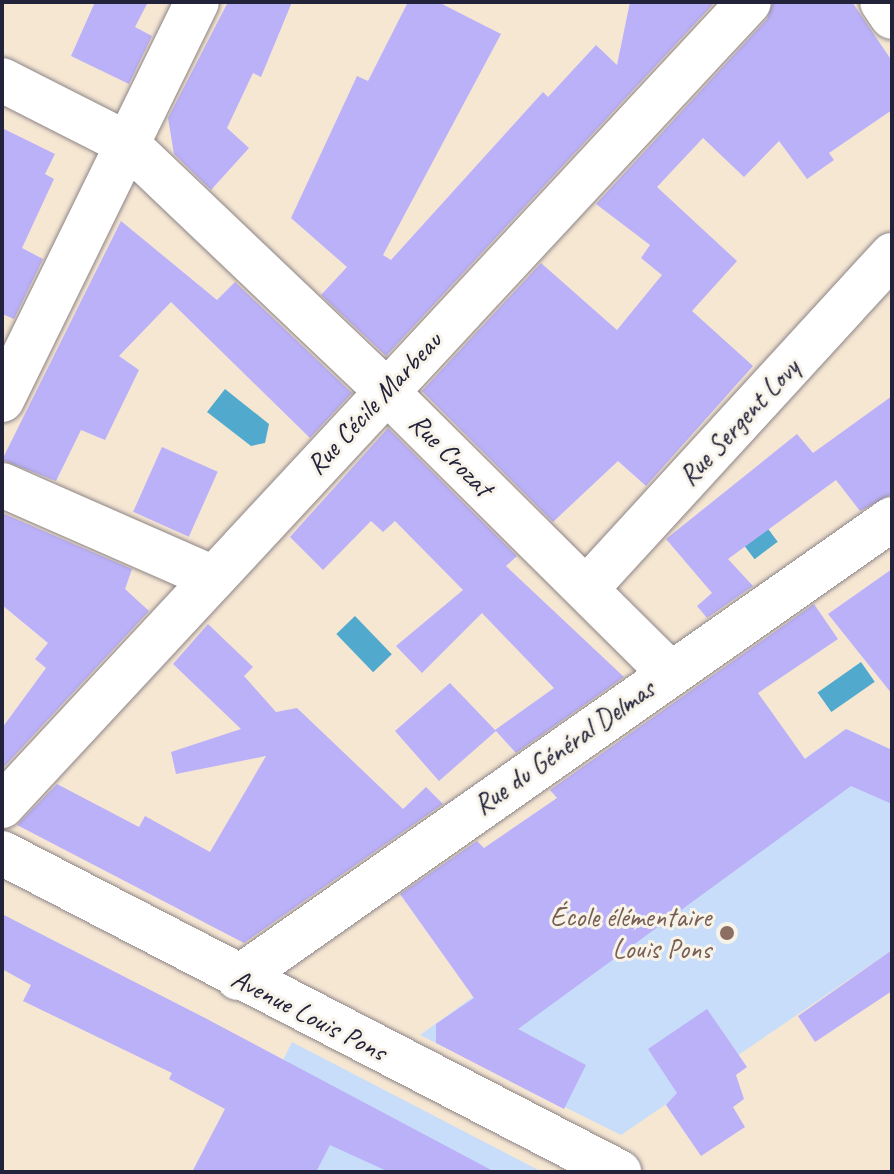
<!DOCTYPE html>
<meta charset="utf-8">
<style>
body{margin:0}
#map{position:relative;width:894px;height:1174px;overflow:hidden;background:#f6e7d3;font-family:Caveat,sans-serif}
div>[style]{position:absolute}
.built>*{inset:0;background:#c7ddf9}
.water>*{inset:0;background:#51aace;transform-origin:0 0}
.building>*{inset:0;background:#bbb1f9;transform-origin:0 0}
.roads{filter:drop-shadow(0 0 2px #8c8487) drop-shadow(0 0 2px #8c8487)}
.street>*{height:44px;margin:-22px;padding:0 22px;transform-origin:22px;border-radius:22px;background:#fff}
.dots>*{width:22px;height:22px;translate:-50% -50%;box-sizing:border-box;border:4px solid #f7f3e8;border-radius:50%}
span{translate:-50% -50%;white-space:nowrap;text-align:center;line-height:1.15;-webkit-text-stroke:6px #f7f3e8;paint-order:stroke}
.street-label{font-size:28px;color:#22223b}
.education-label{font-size:28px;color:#785e54}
.right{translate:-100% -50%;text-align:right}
.frame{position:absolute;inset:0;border:4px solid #22223b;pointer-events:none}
</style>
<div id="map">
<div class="built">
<i style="clip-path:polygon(846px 729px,892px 750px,892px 950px,621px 1135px,420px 1035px)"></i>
<i style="clip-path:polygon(292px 1042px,542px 1172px,228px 1172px)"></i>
</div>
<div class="water">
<i style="clip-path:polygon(225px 389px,269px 424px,265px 443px,251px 446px,207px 412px)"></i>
<i style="left:741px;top:493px;width:61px;height:29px;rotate:53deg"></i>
<i style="left:355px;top:616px;width:53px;height:26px;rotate:46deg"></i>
<i style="left:861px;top:662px;width:24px;height:53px;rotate:55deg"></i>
</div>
<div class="building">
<i style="clip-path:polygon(95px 2px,148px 2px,135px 27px,152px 36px,129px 84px,71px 56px)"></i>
<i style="clip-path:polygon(228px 2px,292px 2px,261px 77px,253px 73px,227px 128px,249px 148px,211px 190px,174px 154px,168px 118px)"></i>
<i style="clip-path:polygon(408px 2px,438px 2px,501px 34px,383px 255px,391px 260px,543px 92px,548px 97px,596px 45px,617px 65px,630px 2px,715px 2px,386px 356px,321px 295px,347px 267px,291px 218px,357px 76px,368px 81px)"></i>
<i style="clip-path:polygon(773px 2px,852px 2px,892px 61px,892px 110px,829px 153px,834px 160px,807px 179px,779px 141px,744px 177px,703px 138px,657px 187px,737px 261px,692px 311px,753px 366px,646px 486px,618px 461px,553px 522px,422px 391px,541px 263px,617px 330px,662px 275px,641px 258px,650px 245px,596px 204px,767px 19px)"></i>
<i style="clip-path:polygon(2px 128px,55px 154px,45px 174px,54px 179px,22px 248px,43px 259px,14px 319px,2px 314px)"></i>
<i style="clip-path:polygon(121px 221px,217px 300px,235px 282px,352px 393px,310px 438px,171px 302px,119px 356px,139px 370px,105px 440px,81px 430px,56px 481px,2px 460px)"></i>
<i style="clip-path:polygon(892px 396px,892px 494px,860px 511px,836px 480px,728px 559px,753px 586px,707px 618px,697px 606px,712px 593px,666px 539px,797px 434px,813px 453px)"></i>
<i style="clip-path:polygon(388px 428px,517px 556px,506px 566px,624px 677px,516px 753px,496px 731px,439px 781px,395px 731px,450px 683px,495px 730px,554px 688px,482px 613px,422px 673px,396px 646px,463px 590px,395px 521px,383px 532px,371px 521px,323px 570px,290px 537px)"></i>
<i style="left:162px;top:447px;width:61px;height:71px;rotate:24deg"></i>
<i style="clip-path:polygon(2px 513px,132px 569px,125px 589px,149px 611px,2px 769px,2px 728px,46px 668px,35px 659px,48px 643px,2px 605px)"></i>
<i style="clip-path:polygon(892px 569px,892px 694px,828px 614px)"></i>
<i style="clip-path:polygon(814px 604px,838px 639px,758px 693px,805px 759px,846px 729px,892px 750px,892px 804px,851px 786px,518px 1029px,586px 1065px,564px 1109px,436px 1043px,436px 1024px,474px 998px,400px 894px,477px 841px,484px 848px,557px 798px,550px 790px)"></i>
<i style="clip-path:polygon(208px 624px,253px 667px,244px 676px,276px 712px,297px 708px,403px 809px,426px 787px,443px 804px,244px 943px,17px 825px,57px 784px,139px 827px,145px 816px,210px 852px,266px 756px,176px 774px,171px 752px,241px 729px,173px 664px)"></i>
<i style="clip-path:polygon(2px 914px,205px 1018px,495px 1172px,389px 1172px,330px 1145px,316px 1172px,192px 1172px,225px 1109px,169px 1079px,172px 1073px,23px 1001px,31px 985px,2px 969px)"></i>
<i style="clip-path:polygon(892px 950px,892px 991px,815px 1042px,798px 1016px)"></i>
<i style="clip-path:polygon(707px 1009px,747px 1067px,736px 1075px,744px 1099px,733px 1107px,745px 1127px,701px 1156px,666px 1105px,677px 1093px,648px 1049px)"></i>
</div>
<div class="roads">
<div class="street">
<i style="left:882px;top:2px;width:18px;rotate:56deg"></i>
<i style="left:2px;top:80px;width:139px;rotate:26.9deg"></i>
<i style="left:126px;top:143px;width:359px;rotate:43.6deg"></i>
<i style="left:386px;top:391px;width:400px;rotate:44.8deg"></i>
<i style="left:2px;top:400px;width:443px;rotate:-63.9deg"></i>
<i style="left:2px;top:485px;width:229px;rotate:23.7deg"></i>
<i style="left:586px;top:589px;width:453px;rotate:-47.5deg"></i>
<i style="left:2px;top:806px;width:1097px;rotate:-47.1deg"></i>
<i style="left:2px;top:853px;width:695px;rotate:27.34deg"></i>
<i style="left:238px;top:978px;width:799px;rotate:-35.06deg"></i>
</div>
</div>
<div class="dots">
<i style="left:727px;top:933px;background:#8d6e63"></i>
</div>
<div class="street-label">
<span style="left:374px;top:403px;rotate:-47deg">Rue Cécile Marbeau</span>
<span style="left:739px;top:422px;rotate:-47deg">Rue Sergent Lovy</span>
<span style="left:451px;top:455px;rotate:45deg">Rue Crozat</span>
<span style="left:564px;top:747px;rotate:-35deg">Rue du Général Delmas</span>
<span style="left:309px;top:1015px;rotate:27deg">Avenue Louis Pons</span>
</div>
<div class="education-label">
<span class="right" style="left:711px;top:933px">École élémentaire<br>Louis Pons</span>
</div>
<div class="frame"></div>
</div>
